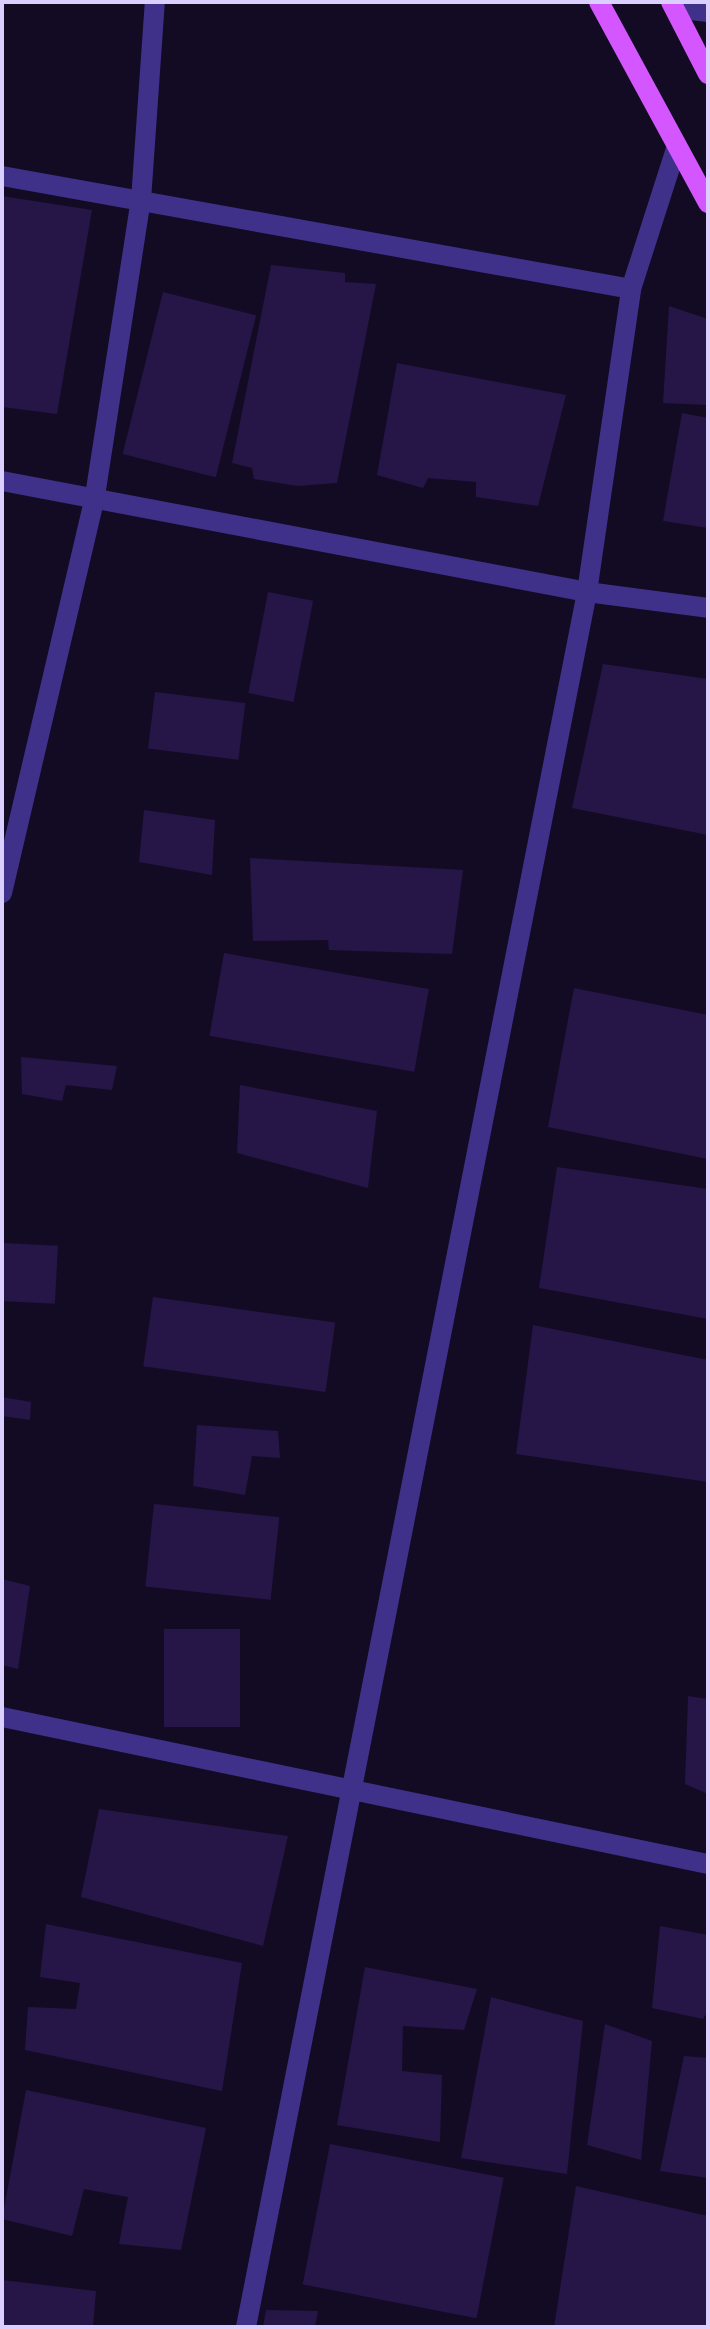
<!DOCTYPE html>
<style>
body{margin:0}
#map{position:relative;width:710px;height:2329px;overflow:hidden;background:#130b24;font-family:Arial,sans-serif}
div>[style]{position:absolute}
.building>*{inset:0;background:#261547;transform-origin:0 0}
.minor>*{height:20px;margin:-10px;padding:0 10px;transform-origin:10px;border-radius:10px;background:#3f3189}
.major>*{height:20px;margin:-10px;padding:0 10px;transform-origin:10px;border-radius:10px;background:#d456ff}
span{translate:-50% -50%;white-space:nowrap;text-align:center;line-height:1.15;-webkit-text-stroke:7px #130b24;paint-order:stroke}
.frame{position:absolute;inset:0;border:4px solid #dacfff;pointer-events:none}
</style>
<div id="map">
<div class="building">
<i style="clip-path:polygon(2px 196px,92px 210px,57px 414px,2px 407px)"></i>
<i style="clip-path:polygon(271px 265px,345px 273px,345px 282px,376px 284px,337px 483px,298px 486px,254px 479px,252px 468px,232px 463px)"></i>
<i style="left:163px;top:292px;width:96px;height:167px;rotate:14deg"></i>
<i style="clip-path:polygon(669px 306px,708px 319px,708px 405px,663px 403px)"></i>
<i style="clip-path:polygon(397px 363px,566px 395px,538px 506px,476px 497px,476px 482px,428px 478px,423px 488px,377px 475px)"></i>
<i style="clip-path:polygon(682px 413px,708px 418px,708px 528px,663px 521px)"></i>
<i style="left:268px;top:592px;width:46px;height:103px;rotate:11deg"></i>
<i style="clip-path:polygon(603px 664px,708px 679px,708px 835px,572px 808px)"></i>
<i style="left:155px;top:692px;width:91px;height:57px;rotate:7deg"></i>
<i style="clip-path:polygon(144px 810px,215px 820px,212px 875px,139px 862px)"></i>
<i style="clip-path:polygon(250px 858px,463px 870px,452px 954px,329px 950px,328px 940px,253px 941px)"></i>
<i style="left:224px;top:953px;width:208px;height:84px;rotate:10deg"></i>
<i style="clip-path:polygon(574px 988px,708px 1015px,708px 1159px,548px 1127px)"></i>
<i style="clip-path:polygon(21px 1057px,117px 1066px,112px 1090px,66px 1085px,62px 1101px,22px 1094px)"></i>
<i style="clip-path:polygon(240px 1085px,377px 1111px,368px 1188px,237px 1153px)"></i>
<i style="clip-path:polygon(557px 1167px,708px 1189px,708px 1319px,539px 1288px)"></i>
<i style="left:4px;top:1243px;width:54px;height:58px;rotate:3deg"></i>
<i style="left:153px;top:1297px;width:184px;height:70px;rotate:8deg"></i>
<i style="clip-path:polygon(533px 1325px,708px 1360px,708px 1482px,516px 1454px)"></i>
<i style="clip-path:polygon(2px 1397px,31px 1402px,30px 1420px,2px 1416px)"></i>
<i style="clip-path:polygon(197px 1425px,278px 1431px,280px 1458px,252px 1456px,245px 1495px,193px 1486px)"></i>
<i style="left:154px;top:1504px;width:126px;height:83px;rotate:6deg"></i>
<i style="clip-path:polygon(2px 1579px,30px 1586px,18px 1669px,2px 1665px)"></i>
<i style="left:240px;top:1629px;width:98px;height:76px;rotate:90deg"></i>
<i style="clip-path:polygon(688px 1696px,708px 1699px,708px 1794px,685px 1784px)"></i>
<i style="clip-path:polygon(99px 1809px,288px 1836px,263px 1946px,81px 1897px)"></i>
<i style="clip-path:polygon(46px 1924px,242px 1963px,222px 2091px,25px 2050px,28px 2007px,76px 2009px,80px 1983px,40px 1977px)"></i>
<i style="clip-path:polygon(660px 1926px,708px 1935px,708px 2011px,703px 2019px,652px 2008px)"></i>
<i style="clip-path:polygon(365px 1967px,477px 1989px,464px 2030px,403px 2026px,402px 2071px,442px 2075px,440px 2142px,337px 2125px)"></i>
<i style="clip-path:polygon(491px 1997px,583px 2021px,567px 2174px,461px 2158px)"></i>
<i style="clip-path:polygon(605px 2024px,652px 2041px,641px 2160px,587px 2145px)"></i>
<i style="clip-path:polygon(684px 2056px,708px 2058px,708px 2178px,660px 2171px)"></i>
<i style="clip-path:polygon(26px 2090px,206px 2128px,181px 2250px,119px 2244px,128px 2197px,84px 2189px,72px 2236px,2px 2219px)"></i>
<i style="left:330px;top:2144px;width:177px;height:143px;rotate:11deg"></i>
<i style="clip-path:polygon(576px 2186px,708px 2216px,708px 2327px,554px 2327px)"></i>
<i style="clip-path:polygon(2px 2280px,96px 2291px,93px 2327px,2px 2327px)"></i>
<i style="clip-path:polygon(266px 2310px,318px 2311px,315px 2327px,263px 2327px)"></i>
</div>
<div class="minor">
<i style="left:675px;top:8px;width:33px;rotate:7deg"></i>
<i style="left:2px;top:176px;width:639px;rotate:10.18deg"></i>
<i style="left:2px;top:481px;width:595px;rotate:10.74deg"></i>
<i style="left:587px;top:592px;width:122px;rotate:7.5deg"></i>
<i style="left:2px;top:893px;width:408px;rotate:-76.8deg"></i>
<i style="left:95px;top:496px;width:300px;rotate:-81.2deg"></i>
<i style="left:141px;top:200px;width:198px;rotate:-86deg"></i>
<i style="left:2px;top:1717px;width:721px;rotate:11.76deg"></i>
<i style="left:246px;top:2327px;width:1768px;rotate:-78.88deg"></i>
<i style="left:587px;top:592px;width:306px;rotate:-81.7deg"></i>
<i style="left:631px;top:289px;width:147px;rotate:-72.2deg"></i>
</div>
<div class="major">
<i style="left:599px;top:2px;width:229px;rotate:61.5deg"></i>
<i style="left:671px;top:2px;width:81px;rotate:62.8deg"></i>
</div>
<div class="frame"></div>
</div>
